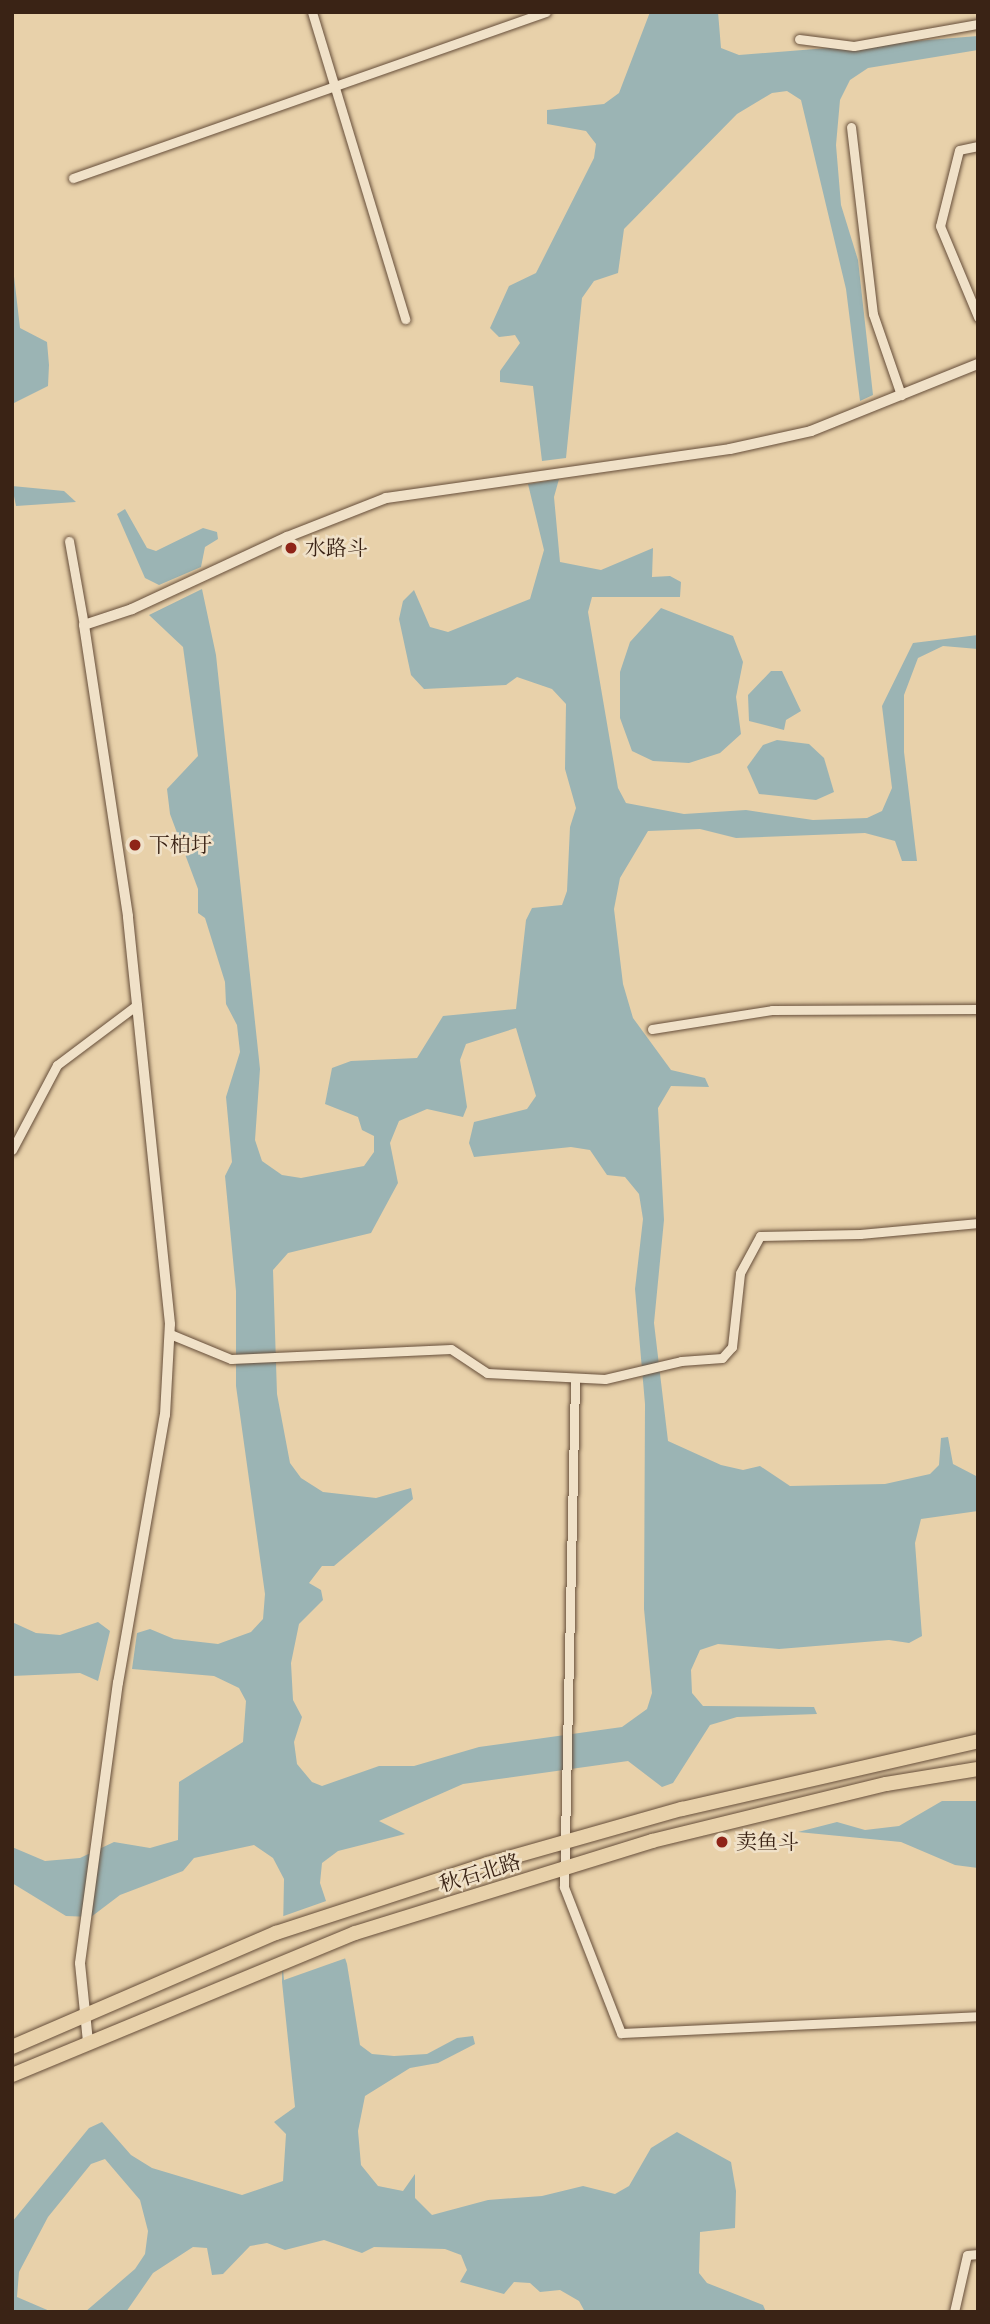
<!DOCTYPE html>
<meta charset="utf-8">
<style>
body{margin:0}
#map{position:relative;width:990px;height:2324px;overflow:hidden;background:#e8d1aa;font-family:Alegreya,"Noto Serif SC",serif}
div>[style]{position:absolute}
.water>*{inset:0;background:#9bb4b4}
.pier>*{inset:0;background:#e8d1aa}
.roads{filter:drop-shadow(0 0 2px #664e3a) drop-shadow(0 0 2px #664e3a)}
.minor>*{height:9px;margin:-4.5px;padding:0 4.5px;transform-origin:4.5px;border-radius:4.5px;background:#f0e1c8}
.tertiary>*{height:10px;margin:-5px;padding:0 5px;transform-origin:5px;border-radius:5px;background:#f0e1c8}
.primary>*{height:14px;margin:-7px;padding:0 7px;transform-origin:7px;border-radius:7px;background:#e8d1aa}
.dots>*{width:19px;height:19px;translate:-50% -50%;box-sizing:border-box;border:4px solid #f0e1c8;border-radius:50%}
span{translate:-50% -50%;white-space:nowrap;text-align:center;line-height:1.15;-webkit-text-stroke:5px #f0e1c8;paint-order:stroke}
.poi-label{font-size:21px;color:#3a2315}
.left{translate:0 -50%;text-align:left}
.street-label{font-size:21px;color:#3a2315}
.frame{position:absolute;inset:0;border:14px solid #3a2315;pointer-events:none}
</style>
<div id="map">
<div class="water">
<i style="clip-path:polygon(650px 12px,718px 12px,721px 48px,739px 55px,978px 36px,978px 50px,868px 68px,850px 80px,840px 100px,836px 145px,841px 205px,858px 260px,873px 395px,860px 401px,846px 289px,801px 100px,787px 91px,772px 93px,737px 114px,624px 229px,618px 273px,594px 281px,582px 298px,566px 458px,542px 461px,533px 386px,500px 382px,500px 371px,520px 343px,515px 335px,499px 337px,490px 328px,509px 286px,536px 273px,594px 158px,596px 144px,586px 131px,547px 124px,547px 110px,604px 104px,619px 93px)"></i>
<i style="clip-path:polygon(12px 259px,20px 328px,47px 342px,49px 365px,48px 386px,12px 404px)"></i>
<i style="clip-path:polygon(evenodd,559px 479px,554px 497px,560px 562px,601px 570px,653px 548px,652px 577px,670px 576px,681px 582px,680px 597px,592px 597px,588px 612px,618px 788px,626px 803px,684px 814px,746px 810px,813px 820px,867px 818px,882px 811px,892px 788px,882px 706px,913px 643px,978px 635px,978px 649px,943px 646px,918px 658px,904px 695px,904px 752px,917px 861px,902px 861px,895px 841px,865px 833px,736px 838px,700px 829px,648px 831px,620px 878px,614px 909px,623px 984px,633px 1018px,671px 1070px,705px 1078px,709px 1087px,671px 1086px,658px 1108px,664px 1220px,654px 1323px,668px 1441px,721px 1465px,743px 1470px,760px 1466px,790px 1486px,885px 1484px,930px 1474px,939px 1465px,941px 1438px,948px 1437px,953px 1464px,978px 1477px,978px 1511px,921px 1519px,915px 1543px,922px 1636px,909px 1643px,889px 1640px,779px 1649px,718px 1644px,700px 1650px,691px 1670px,692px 1693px,703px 1706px,814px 1707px,817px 1714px,737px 1717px,710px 1725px,673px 1783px,662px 1787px,628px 1761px,463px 1784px,379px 1821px,405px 1834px,338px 1851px,322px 1863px,320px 1883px,347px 1964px,360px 2045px,372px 2054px,394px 2056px,427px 2054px,457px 2038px,473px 2036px,475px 2044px,438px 2063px,410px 2068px,365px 2096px,358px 2131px,361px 2165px,378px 2186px,403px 2191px,415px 2174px,415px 2198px,432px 2215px,488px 2200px,542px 2196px,583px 2186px,615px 2194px,629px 2186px,651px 2148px,677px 2132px,731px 2162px,736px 2191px,735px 2228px,700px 2232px,699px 2273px,707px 2283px,763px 2305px,766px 2312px,585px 2312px,579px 2301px,560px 2290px,540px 2292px,530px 2283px,514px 2282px,504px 2294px,460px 2282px,467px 2270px,461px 2255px,445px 2249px,374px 2247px,362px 2253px,324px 2240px,285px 2250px,267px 2243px,250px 2246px,223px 2274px,212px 2275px,207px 2248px,193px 2247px,153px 2273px,126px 2312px,85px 2312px,135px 2269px,145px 2254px,148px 2231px,140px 2200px,105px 2159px,91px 2164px,48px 2217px,19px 2272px,17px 2297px,52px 2312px,12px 2312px,12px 2222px,89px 2128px,102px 2122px,131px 2155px,152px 2168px,242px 2195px,283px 2181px,286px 2134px,274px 2122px,295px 2107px,282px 1982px,284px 1879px,273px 1858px,254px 1845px,194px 1858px,183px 1871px,120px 1895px,91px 1917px,66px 1916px,12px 1883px,12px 1847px,45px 1861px,80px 1858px,114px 1842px,150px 1848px,178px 1840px,179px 1782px,243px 1742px,246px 1701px,239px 1688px,214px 1676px,132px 1669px,137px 1633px,150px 1629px,174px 1639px,218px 1644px,251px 1632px,263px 1619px,265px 1594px,236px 1386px,236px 1291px,225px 1176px,232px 1162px,226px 1097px,240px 1052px,237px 1025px,226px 1004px,225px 982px,205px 918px,198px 913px,198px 889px,170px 814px,167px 789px,198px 756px,183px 647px,149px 615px,202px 589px,216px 655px,260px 1069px,255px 1140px,262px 1161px,282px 1175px,301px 1178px,364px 1166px,374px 1152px,374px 1136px,362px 1130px,358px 1117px,325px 1104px,332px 1068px,351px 1061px,417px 1058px,443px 1016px,516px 1009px,526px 920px,532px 908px,562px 905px,567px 891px,570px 827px,576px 808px,565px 769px,566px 704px,552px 689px,517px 677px,506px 685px,424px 689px,411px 675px,399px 619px,403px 601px,414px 590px,430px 627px,448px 632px,530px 599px,544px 550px,528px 484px,559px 479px,516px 1028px,536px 1096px,527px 1109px,474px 1122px,469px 1143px,474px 1157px,571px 1147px,590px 1150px,607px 1175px,625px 1177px,639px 1194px,643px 1219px,635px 1289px,645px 1404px,644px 1609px,652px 1693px,647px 1709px,622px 1727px,479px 1747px,414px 1766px,379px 1766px,322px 1786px,312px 1782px,297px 1764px,294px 1742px,302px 1717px,293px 1700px,291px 1663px,299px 1624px,323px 1600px,321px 1590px,309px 1583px,322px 1566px,334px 1566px,413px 1499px,411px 1488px,376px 1498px,323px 1492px,301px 1478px,290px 1463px,277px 1394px,273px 1270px,288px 1253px,371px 1233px,398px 1183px,390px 1143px,399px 1121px,427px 1109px,463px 1117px,467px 1107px,460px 1060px,466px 1044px,516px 1028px)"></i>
<i style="clip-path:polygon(12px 486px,64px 491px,76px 502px,16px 506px)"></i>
<i style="clip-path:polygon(125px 509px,147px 548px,156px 551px,203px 528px,217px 532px,218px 539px,205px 547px,201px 567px,159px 585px,145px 578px,117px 514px)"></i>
<i style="clip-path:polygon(661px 608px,733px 636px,743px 662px,736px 697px,741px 734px,720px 753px,689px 763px,653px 761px,632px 751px,620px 718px,620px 672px,630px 642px)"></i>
<i style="clip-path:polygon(771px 671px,782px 671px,801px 711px,786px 720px,784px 730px,749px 721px,748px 695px)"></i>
<i style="clip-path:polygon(777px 740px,809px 744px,824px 758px,834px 792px,816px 800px,759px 794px,747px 767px,763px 745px)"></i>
<i style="clip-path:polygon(12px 1622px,36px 1633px,60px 1635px,98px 1622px,110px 1631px,98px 1681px,80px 1673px,12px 1676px)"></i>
<i style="clip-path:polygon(942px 1801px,978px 1801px,978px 1868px,955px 1865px,901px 1842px,798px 1832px,837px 1822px,865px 1830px,899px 1826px)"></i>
</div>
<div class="pier">
<i style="clip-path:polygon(329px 1900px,349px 1957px,284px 1980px,278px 1918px)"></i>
</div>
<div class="roads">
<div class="minor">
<i style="left:312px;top:12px;width:321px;rotate:73.1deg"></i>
<i style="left:799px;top:39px;width:55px;rotate:7.3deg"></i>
<i style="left:854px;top:46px;width:126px;rotate:-10.1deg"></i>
<i style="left:851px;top:127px;width:188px;rotate:83.3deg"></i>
<i style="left:873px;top:314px;width:86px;rotate:70.9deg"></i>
<i style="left:978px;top:146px;width:19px;rotate:168deg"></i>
<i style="left:959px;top:150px;width:78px;rotate:104deg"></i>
<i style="left:940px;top:226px;width:99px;rotate:67.3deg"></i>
<i style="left:73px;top:178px;width:501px;rotate:-19.34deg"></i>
<i style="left:69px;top:541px;width:85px;rotate:79.9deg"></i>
<i style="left:652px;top:1029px;width:121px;rotate:-9deg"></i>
<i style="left:772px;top:1010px;width:206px;rotate:-0.3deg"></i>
<i style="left:12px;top:1150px;width:96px;rotate:-62.1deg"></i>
<i style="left:57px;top:1065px;width:100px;rotate:-36.9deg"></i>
<i style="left:170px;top:1334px;width:66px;rotate:22.3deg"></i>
<i style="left:231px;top:1359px;width:220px;rotate:-2.6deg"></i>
<i style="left:451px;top:1349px;width:43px;rotate:33.7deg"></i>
<i style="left:487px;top:1373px;width:118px;rotate:2.9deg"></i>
<i style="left:605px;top:1379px;width:78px;rotate:-13.3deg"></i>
<i style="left:681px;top:1361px;width:41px;rotate:-4.2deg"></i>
<i style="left:722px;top:1358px;width:15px;rotate:-48deg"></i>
<i style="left:732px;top:1347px;width:74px;rotate:-83.8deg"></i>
<i style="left:740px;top:1273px;width:42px;rotate:-61.6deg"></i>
<i style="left:760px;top:1236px;width:100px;rotate:-1.1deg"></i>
<i style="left:860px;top:1234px;width:119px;rotate:-5.3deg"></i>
<i style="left:575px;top:1381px;width:506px;rotate:91.25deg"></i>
<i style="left:564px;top:1887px;width:157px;rotate:68.7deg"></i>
<i style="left:621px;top:2033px;width:357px;rotate:-2.7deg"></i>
<i style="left:954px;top:2312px;width:58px;rotate:-77.2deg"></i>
<i style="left:967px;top:2255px;width:11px;rotate:-5deg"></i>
</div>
<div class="tertiary">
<i style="left:88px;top:2042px;width:79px;rotate:-95.8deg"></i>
<i style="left:80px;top:1963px;width:283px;rotate:-82.3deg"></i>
<i style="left:118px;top:1683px;width:272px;rotate:-80.1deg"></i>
<i style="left:165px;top:1415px;width:91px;rotate:-86.9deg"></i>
<i style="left:170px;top:1324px;width:410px;rotate:-95.9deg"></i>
<i style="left:128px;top:916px;width:294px;rotate:-98.6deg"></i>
<i style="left:84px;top:625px;width:51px;rotate:-18.4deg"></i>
<i style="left:132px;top:609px;width:171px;rotate:-24.9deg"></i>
<i style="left:287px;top:537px;width:106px;rotate:-21.5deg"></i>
<i style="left:386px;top:498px;width:347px;rotate:-8.1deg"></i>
<i style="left:730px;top:449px;width:83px;rotate:-12.5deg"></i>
<i style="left:811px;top:431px;width:180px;rotate:-21.9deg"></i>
</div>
<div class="primary">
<i style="left:12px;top:2047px;width:288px;rotate:-23.4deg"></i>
<i style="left:276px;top:1933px;width:222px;rotate:-18.1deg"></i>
<i style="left:487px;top:1864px;width:203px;rotate:-15.8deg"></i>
<i style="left:682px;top:1809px;width:304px;rotate:-12.9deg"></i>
<i style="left:12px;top:2075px;width:371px;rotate:-22.5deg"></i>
<i style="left:355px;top:1933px;width:311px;rotate:-17.2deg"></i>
<i style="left:652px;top:1841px;width:241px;rotate:-13.7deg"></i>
<i style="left:886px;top:1784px;width:93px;rotate:-9.3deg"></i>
</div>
</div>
<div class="dots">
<i style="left:291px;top:548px;background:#8f2418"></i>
<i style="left:135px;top:845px;background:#8f2418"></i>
<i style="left:722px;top:1842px;background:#8f2418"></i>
</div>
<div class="poi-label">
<span class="left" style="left:305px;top:548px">水路斗</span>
<span class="left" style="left:149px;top:845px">下柏圩</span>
<span class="left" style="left:736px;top:1842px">卖鱼斗</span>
</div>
<div class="street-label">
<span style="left:480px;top:1873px;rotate:-17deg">秋石北路</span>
</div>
<div class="frame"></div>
</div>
